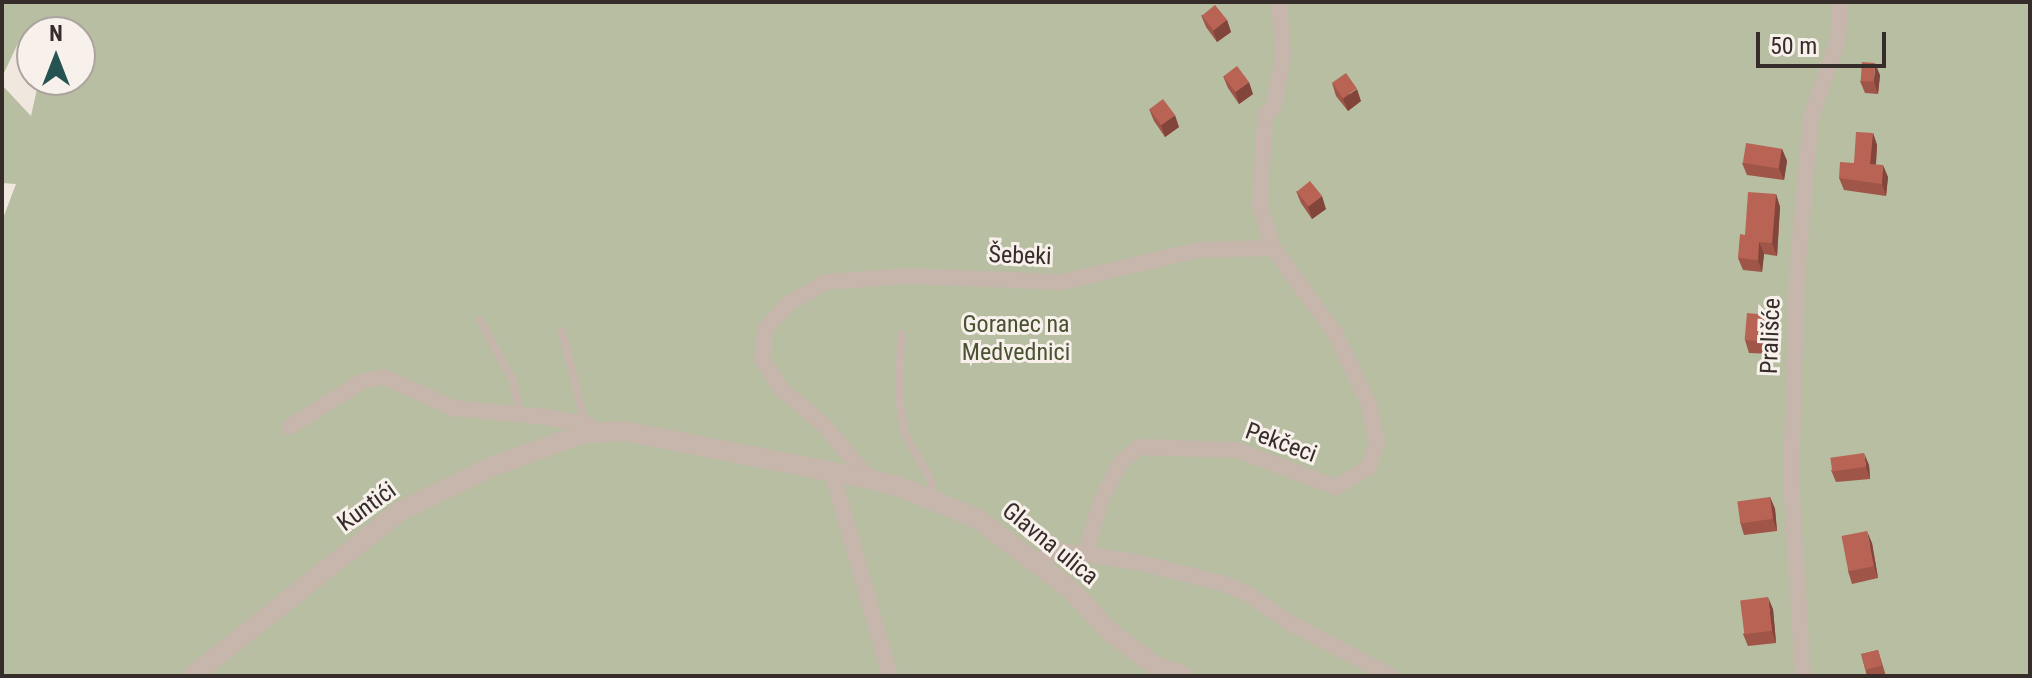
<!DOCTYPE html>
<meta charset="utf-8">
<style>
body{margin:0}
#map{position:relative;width:2032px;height:678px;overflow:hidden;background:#f0e7df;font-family:"Roboto Condensed",sans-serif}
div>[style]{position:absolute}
.green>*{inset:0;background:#b7bea1}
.service>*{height:8px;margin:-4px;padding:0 4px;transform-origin:4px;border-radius:4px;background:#c7b6ac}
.minor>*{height:16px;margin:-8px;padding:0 8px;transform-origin:8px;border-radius:8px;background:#c7b6ac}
.tertiary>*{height:20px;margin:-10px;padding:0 10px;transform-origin:10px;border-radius:10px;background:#c7b6ac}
.wall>*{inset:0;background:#9f5548}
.shaded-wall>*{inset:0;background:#82453b}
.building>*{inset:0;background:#b96354;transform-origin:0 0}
span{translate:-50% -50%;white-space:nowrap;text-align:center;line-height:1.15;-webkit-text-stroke:6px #f8f1eb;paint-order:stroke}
.street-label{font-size:24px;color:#362d2a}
.park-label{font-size:24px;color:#495231}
.frame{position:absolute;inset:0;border:4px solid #362d2a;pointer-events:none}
.north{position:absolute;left:16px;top:16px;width:80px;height:80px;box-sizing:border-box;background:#f8f1eb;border:2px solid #aaa39e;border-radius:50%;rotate:0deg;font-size:22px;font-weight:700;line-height:32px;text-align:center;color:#362d2a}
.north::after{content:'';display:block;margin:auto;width:28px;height:36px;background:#245352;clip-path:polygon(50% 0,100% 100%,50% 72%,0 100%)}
.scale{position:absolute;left:1756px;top:32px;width:130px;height:36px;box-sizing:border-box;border:4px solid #362d2a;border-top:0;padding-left:10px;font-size:24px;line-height:28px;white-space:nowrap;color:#362d2a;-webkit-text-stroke:6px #f8f1eb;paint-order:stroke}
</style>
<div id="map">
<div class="green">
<i style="clip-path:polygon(2px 2px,2030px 2px,2030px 676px,2px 676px,2px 221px,16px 184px,2px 183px,2px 85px,31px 116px,39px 80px,80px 80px,80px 32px,49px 32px,52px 16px,21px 37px,2px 77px)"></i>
</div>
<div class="service">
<i style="left:480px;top:320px;width:69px;rotate:61.6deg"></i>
<i style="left:513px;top:381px;width:35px;rotate:78deg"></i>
<i style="left:562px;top:331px;width:95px;rotate:76deg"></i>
<i style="left:901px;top:334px;width:64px;rotate:91.8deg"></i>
<i style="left:899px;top:398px;width:36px;rotate:81deg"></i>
<i style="left:905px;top:434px;width:54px;rotate:61deg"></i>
<i style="left:931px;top:481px;width:19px;rotate:84deg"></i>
</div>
<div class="minor">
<i style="left:289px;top:427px;width:87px;rotate:-31.9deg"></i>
<i style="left:363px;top:381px;width:21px;rotate:-11deg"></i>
<i style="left:384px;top:377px;width:76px;rotate:24.2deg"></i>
<i style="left:453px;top:408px;width:91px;rotate:5.6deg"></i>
<i style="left:544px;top:417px;width:42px;rotate:9.7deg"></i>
<i style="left:585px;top:424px;width:17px;rotate:28deg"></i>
<i style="left:832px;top:472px;width:212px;rotate:74.1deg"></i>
<i style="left:869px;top:479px;width:72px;rotate:-129.9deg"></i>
<i style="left:823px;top:424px;width:55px;rotate:-140.2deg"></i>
<i style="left:781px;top:389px;width:36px;rotate:-122deg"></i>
<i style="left:762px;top:359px;width:30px;rotate:-84deg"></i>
<i style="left:765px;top:329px;width:34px;rotate:-47deg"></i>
<i style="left:788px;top:304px;width:44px;rotate:-30.1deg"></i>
<i style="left:826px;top:282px;width:82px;rotate:-4.2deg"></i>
<i style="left:908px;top:276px;width:154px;rotate:2.2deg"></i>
<i style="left:1062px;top:282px;width:140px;rotate:-13.2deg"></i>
<i style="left:1198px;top:250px;width:75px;rotate:-1.5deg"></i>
<i style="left:1273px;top:248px;width:45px;rotate:-106.8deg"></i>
<i style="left:1260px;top:205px;width:90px;rotate:-86.8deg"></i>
<i style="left:1265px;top:115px;width:13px;rotate:-45deg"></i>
<i style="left:1274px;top:106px;width:51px;rotate:-79.8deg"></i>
<i style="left:1283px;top:56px;width:54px;rotate:-94.2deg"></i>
<i style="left:1085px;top:554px;width:55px;rotate:-73.2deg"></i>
<i style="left:1101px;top:501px;width:42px;rotate:-63.4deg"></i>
<i style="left:1120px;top:463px;width:25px;rotate:-40deg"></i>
<i style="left:1139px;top:447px;width:98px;rotate:1.8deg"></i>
<i style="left:1237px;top:450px;width:106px;rotate:20.5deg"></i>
<i style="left:1336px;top:487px;width:37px;rotate:-31deg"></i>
<i style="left:1368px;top:468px;width:27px;rotate:-70deg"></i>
<i style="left:1377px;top:443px;width:40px;rotate:-102deg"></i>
<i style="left:1369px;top:404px;width:79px;rotate:-115.6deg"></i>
<i style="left:1335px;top:333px;width:105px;rotate:-126.1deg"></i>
<i style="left:1035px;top:562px;width:25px;rotate:-26deg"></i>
<i style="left:1058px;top:551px;width:27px;rotate:6deg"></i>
<i style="left:1085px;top:554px;width:57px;rotate:9.1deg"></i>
<i style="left:1141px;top:563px;width:83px;rotate:13.9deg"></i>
<i style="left:1222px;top:583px;width:26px;rotate:23deg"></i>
<i style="left:1246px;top:593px;width:55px;rotate:34deg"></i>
<i style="left:1292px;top:624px;width:112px;rotate:27.7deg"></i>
<i style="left:1803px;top:676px;width:197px;rotate:-93.5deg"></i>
<i style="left:1791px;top:479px;width:205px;rotate:-88.3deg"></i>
<i style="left:1797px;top:274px;width:158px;rotate:-84.9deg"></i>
<i style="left:1811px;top:117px;width:82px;rotate:-70.7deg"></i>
<i style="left:1838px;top:40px;width:38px;rotate:-87deg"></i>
</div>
<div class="tertiary">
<i style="left:192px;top:676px;width:265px;rotate:-38.4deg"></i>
<i style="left:400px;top:511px;width:103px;rotate:-25.8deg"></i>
<i style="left:493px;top:466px;width:95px;rotate:-19.8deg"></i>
<i style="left:582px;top:434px;width:42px;rotate:-4.1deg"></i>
<i style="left:624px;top:431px;width:250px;rotate:11.1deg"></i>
<i style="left:869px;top:479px;width:32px;rotate:14deg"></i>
<i style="left:900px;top:487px;width:84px;rotate:22.3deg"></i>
<i style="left:978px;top:519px;width:117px;rotate:37.4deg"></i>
<i style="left:1071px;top:590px;width:57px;rotate:47.1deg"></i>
<i style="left:1110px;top:632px;width:55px;rotate:36.9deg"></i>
<i style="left:1154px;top:665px;width:31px;rotate:21deg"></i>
</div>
<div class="wall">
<i style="clip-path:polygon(1201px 15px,1227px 20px,1231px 32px,1217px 42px,1206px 27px)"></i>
<i style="clip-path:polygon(1880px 75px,1878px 94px,1865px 93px,1860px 81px)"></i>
<i style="clip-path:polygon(1223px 76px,1253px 94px,1239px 104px,1228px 88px)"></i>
<i style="clip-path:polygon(1332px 83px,1361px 101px,1348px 111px,1336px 96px)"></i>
<i style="clip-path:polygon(1149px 109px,1179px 127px,1165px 137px,1154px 121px)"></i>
<i style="clip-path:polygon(1873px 133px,1877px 145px,1876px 165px,1888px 177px,1886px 196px,1844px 190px,1839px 178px,1854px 163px)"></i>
<i style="clip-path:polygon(1782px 149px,1787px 161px,1784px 180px,1747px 175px,1742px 163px)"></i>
<i style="clip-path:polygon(1296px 191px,1326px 209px,1312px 219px,1301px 203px)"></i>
<i style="clip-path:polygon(1776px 194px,1780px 207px,1777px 256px,1764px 254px,1762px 272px,1743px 270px,1738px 258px,1745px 235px)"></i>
<i style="clip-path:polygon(1772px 315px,1776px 327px,1774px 354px,1749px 353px,1745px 340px)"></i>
<i style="clip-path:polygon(1869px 465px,1870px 479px,1836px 482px,1831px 470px)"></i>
<i style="clip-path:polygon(1770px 497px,1775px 509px,1777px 531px,1744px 535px,1740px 522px)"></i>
<i style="clip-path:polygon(1872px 543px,1878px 578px,1852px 584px,1848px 571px)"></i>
<i style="clip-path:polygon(1773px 609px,1776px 643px,1748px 646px,1743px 634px)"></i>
<i style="clip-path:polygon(1878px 650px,1886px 676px,1867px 676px,1861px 654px)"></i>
</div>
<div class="shaded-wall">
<i style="clip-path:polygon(1227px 20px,1231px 32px,1217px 42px,1213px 30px)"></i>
<i style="clip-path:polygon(1875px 63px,1880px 75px,1878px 94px,1874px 82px)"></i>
<i style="clip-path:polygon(1249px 82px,1253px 94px,1239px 104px,1235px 92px)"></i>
<i style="clip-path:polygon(1357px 89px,1361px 101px,1348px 111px,1343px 99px)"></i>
<i style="clip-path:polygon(1175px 115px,1179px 127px,1165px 137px,1161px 125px)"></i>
<i style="clip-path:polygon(1873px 133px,1877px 145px,1875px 176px,1870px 164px)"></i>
<i style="clip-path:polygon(1782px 149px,1787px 161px,1784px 180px,1779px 168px)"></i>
<i style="clip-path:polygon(1883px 165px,1888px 177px,1886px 196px,1882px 184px)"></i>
<i style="clip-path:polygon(1776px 194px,1780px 207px,1777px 256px,1772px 243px)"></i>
<i style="clip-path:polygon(1322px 196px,1326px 209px,1312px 219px,1308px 206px)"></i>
<i style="clip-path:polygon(1759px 242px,1764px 254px,1762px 272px,1758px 260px)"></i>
<i style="clip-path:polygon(1772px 315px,1776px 327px,1774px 354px,1770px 342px)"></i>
<i style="clip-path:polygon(1864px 453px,1869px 465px,1870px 479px,1866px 467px)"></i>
<i style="clip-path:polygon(1770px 497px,1775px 509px,1777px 531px,1773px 519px)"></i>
<i style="clip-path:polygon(1867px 531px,1872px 543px,1878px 578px,1874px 566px)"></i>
<i style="clip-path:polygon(1768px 597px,1773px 609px,1776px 643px,1772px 631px)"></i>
</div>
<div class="building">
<i style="left:1215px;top:5px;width:19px;height:17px;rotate:51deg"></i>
<i style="left:1862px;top:62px;width:13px;height:19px;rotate:4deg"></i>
<i style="left:1237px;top:66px;width:20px;height:17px;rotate:53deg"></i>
<i style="left:1346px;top:73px;width:19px;height:17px;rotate:55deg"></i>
<i style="left:1163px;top:99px;width:20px;height:17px;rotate:53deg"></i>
<i style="clip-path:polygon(1856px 132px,1873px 133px,1870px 164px,1883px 165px,1882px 184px,1839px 178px,1840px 162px,1854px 163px)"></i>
<i style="left:1746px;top:143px;width:36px;height:20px;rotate:9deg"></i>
<i style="left:1310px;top:181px;width:19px;height:17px;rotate:51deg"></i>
<i style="clip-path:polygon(1748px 192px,1776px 194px,1772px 243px,1759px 242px,1758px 260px,1738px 258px,1740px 234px,1745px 235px)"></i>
<i style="left:1747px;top:313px;width:25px;height:27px;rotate:5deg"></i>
<i style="left:1864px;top:453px;width:14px;height:34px;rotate:82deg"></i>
<i style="left:1770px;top:497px;width:22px;height:33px;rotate:82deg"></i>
<i style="left:1867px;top:531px;width:36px;height:26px;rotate:79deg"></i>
<i style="left:1768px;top:597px;width:34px;height:28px;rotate:83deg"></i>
<i style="left:1878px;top:650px;width:16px;height:17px;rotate:76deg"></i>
</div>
<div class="street-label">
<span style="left:1020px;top:256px;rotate:2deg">Šebeki</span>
<span style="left:1771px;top:336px;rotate:-88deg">Prališće</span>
<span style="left:1281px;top:443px;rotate:20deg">Pekčeci</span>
<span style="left:367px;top:507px;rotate:-36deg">Kuntići</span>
<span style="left:1050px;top:544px;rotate:39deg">Glavna ulica</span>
</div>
<div class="park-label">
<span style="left:1016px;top:339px">Goranec na<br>Medvednici</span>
</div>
<div class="frame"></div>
<div class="north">N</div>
<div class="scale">50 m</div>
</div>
